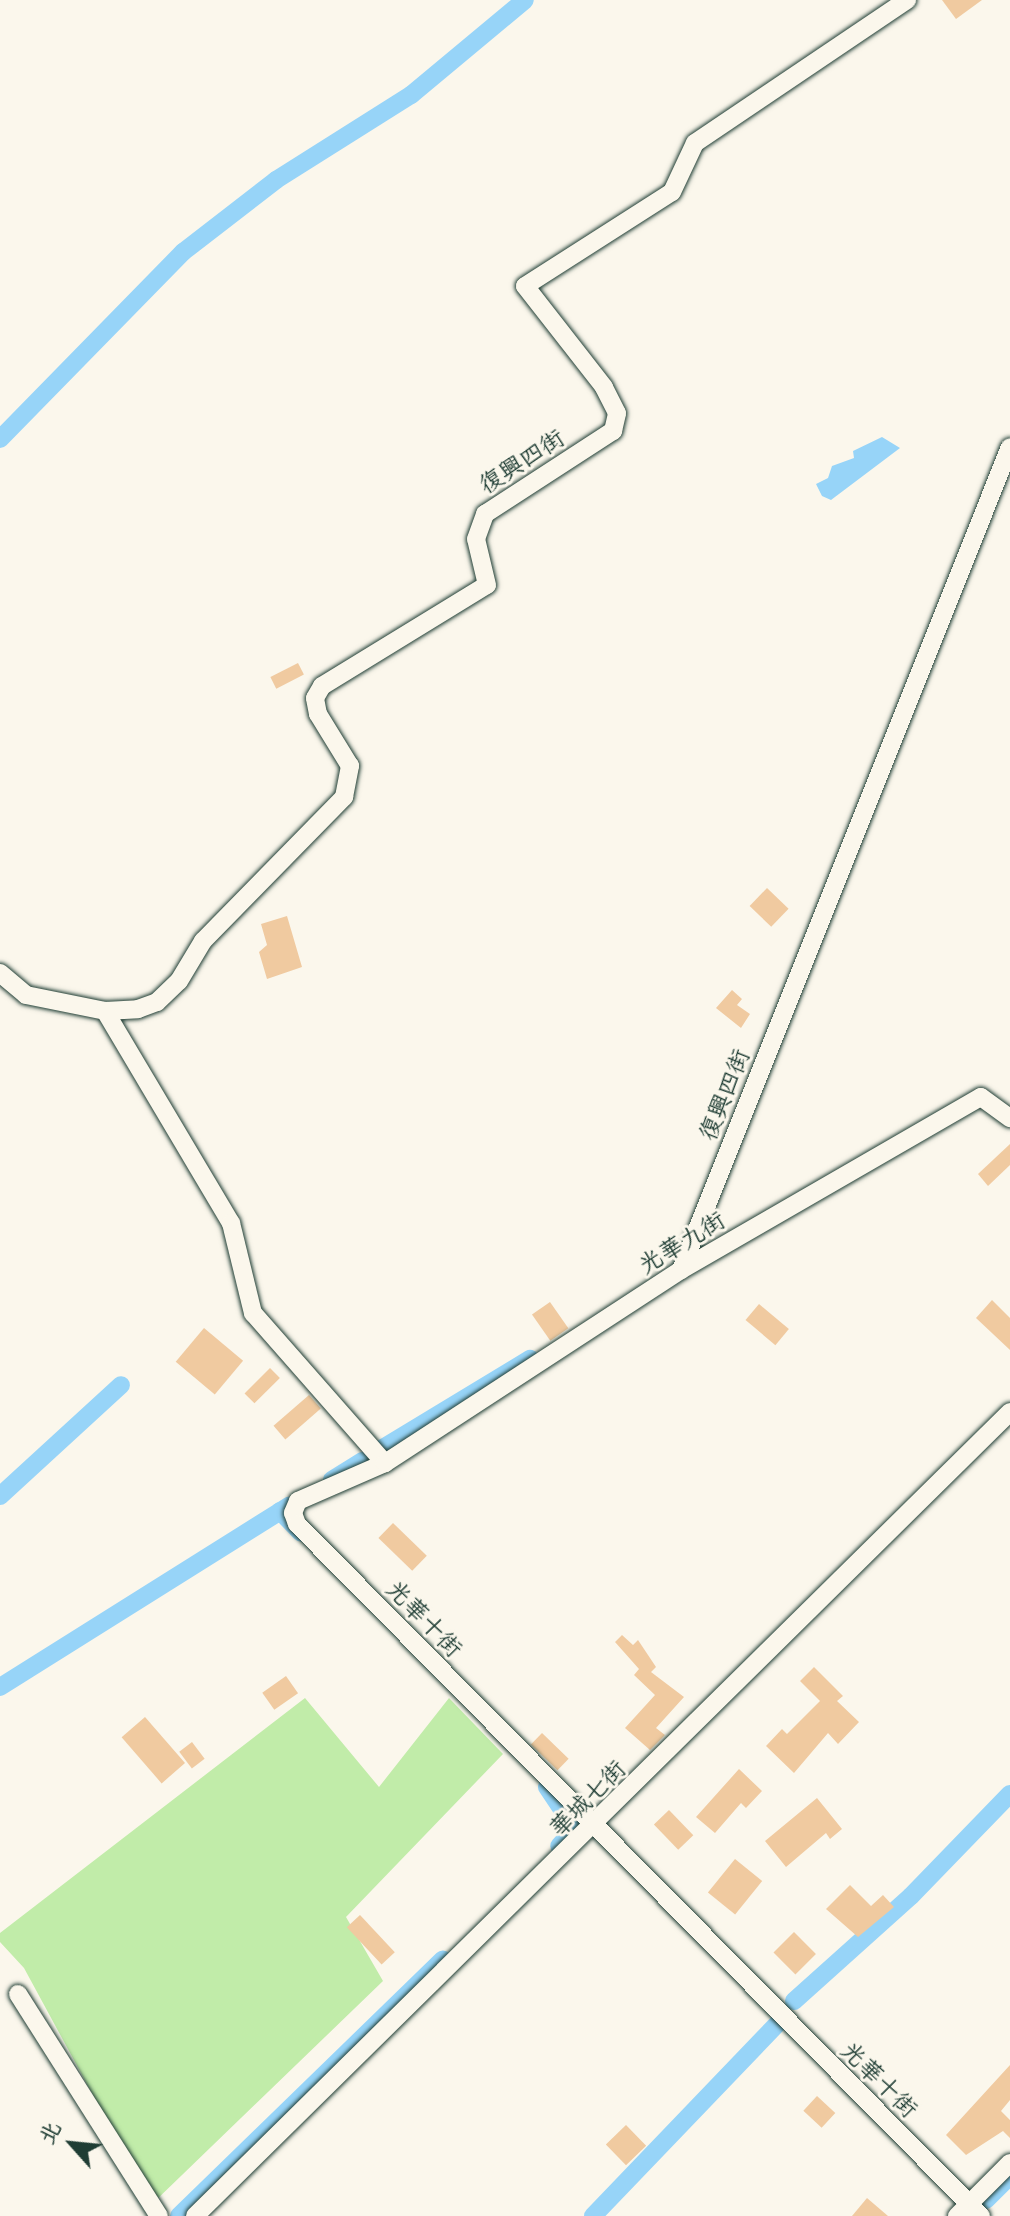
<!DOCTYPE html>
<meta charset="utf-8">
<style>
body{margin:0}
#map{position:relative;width:1010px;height:2216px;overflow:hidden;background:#fbf7ec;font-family:"Balsamiq Sans","LXGW WenKai TC",sans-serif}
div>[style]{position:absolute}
.green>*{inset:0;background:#c1eca9}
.water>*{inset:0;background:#97d4f8}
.canal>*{height:18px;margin:-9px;padding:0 9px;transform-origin:9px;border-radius:9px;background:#97d4f8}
.building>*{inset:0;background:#f0caa0;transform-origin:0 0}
.roads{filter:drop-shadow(0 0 2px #1f3d34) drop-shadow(0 0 2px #1f3d34)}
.minor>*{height:18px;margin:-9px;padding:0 9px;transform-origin:9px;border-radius:9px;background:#fbf7ec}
span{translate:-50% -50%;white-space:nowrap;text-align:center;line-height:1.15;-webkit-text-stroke:6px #fbf7ec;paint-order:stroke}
.street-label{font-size:24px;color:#1f3d34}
.north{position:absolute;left:32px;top:2104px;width:80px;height:80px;-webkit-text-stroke:6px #fbf7ec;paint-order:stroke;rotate:297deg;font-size:22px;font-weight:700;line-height:32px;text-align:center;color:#1f3d34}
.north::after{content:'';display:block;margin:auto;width:28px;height:36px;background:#1f3d34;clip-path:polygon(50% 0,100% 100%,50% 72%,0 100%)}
</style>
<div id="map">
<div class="green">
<i style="clip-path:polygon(305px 1698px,379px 1787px,449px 1698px,503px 1754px,346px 1917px,383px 1981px,152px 2204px,24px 1968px,0 1942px,0 1933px)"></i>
</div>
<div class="water">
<i style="clip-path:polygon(882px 437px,900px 448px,831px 500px,822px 496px,816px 484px,828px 478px,832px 466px,854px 458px,853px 451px)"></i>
</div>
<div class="canal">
<i style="left:0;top:439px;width:262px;rotate:-45.6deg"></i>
<i style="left:183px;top:252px;width:118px;rotate:-37.7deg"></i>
<i style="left:276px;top:180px;width:160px;rotate:-32.2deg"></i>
<i style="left:411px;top:95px;width:148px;rotate:-39.8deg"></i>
<i style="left:378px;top:1451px;width:178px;rotate:-31.2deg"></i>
<i style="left:332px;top:1480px;width:36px;rotate:-32deg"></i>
<i style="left:0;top:1496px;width:164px;rotate:-42.5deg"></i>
<i style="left:280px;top:1511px;width:30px;rotate:46deg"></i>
<i style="left:0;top:1687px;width:341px;rotate:-32.1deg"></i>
<i style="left:547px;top:1787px;width:50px;rotate:56.3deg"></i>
<i style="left:575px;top:1829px;width:23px;rotate:133deg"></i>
<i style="left:794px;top:2001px;width:157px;rotate:-41.9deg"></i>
<i style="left:911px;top:1896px;width:142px;rotate:-45.9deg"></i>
<i style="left:986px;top:2200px;width:34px;rotate:-45deg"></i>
<i style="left:179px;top:2216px;width:368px;rotate:-44.2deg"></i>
<i style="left:593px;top:2216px;width:270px;rotate:-46.2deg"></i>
</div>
<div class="building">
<i style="clip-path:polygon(942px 0,982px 0,956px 19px)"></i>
<i style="left:298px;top:663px;width:13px;height:31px;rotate:63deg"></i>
<i style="left:767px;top:888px;width:30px;height:25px;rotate:44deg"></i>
<i style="clip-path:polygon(287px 916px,302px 967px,267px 979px,259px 952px,267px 945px,261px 924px)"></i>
<i style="clip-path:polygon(732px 990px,742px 999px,737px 1005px,750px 1014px,741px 1028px,716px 1008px)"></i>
<i style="clip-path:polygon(1010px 1144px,1010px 1165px,988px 1186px,978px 1174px)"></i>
<i style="clip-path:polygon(992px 1300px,1010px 1318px,1010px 1350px,976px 1318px)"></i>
<i style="left:550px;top:1302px;width:32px;height:22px;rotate:55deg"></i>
<i style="left:759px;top:1304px;width:39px;height:21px;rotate:40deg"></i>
<i style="left:204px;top:1328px;width:51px;height:44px;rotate:40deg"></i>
<i style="left:270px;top:1368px;width:14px;height:36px;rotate:45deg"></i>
<i style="left:309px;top:1395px;width:18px;height:47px;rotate:49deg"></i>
<i style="left:393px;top:1523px;width:47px;height:21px;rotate:44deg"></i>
<i style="clip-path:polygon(622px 1635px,633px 1645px,638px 1640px,656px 1667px,651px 1672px,684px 1697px,656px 1728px,665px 1735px,650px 1750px,625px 1728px,655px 1695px,634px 1675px,639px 1669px,615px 1642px)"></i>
<i style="clip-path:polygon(814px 1667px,843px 1696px,837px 1701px,859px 1722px,838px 1744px,828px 1733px,794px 1773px,766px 1746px,782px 1729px,787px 1734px,820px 1701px,800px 1681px)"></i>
<i style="left:286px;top:1676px;width:21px;height:29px;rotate:55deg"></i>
<i style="left:145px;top:1717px;width:61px;height:31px;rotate:49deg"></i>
<i style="left:542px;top:1733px;width:37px;height:16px;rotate:44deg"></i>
<i style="left:192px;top:1742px;width:21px;height:16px;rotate:53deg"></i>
<i style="clip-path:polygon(739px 1769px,762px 1791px,746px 1808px,741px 1803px,715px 1833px,696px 1817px)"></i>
<i style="clip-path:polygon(817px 1798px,842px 1829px,830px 1839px,826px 1833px,786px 1867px,765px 1841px)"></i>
<i style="left:669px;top:1810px;width:35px;height:21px;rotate:46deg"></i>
<i style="left:735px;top:1859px;width:35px;height:43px;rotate:39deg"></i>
<i style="clip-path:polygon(850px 1885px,871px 1906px,883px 1895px,894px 1907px,858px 1937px,826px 1909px)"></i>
<i style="left:360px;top:1915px;width:51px;height:18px;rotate:47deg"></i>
<i style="left:794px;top:1932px;width:31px;height:29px;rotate:45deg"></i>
<i style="clip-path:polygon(1010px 2065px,1010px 2100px,1001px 2111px,1010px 2120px,1010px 2138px,1003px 2131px,966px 2155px,946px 2135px)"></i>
<i style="left:817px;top:2096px;width:25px;height:20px;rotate:43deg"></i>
<i style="left:626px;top:2125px;width:29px;height:28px;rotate:46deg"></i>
<i style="clip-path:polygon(867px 2198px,888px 2216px,852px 2216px)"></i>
</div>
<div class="roads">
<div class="minor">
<i style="left:0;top:973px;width:34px;rotate:40deg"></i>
<i style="left:26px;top:995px;width:81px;rotate:11.4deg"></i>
<i style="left:105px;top:1011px;width:33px;rotate:-3deg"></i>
<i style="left:138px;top:1009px;width:20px;rotate:-20deg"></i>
<i style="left:157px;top:1002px;width:30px;rotate:-44deg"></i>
<i style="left:179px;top:981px;width:47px;rotate:-59deg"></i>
<i style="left:203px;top:941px;width:202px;rotate:-45.6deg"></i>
<i style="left:344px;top:797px;width:32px;rotate:-79deg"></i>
<i style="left:350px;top:766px;width:61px;rotate:-121.6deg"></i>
<i style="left:318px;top:714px;width:16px;rotate:-101deg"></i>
<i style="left:315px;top:698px;width:14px;rotate:-60deg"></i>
<i style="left:322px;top:686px;width:193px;rotate:-31.5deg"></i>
<i style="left:487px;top:585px;width:47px;rotate:-103.4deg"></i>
<i style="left:476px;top:539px;width:27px;rotate:-70deg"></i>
<i style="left:485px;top:514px;width:153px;rotate:-33deg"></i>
<i style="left:613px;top:431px;width:18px;rotate:-77deg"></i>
<i style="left:617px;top:413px;width:29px;rotate:-117deg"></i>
<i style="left:604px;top:387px;width:128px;rotate:-128deg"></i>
<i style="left:525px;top:286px;width:174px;rotate:-32.6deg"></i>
<i style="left:672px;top:192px;width:54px;rotate:-64.9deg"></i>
<i style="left:695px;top:143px;width:256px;rotate:-34deg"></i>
<i style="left:105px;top:1011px;width:247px;rotate:59.3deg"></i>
<i style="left:231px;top:1223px;width:93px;rotate:76.3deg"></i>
<i style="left:253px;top:1313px;width:200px;rotate:48.7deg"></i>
<i style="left:385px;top:1463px;width:95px;rotate:156.4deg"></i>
<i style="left:298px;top:1501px;width:13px;rotate:113deg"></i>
<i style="left:293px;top:1513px;width:12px;rotate:70deg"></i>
<i style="left:297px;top:1524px;width:973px;rotate:45.33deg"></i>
<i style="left:681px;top:1270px;width:886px;rotate:-68.21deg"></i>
<i style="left:385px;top:1463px;width:353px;rotate:-33.1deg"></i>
<i style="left:681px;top:1270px;width:346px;rotate:-30deg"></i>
<i style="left:981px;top:1097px;width:36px;rotate:36deg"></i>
<i style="left:18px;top:1994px;width:263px;rotate:57.6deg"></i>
<i style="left:195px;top:2216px;width:1145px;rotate:-44.61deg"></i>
<i style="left:957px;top:2216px;width:75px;rotate:-45deg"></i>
</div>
</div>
<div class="street-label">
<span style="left:522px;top:462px;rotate:-33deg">復興四街</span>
<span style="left:725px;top:1095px;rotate:-68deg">復興四街</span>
<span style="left:682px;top:1243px;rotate:-31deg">光華九街</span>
<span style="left:424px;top:1619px;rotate:46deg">光華十街</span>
<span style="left:588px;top:1799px;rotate:-45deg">華城七街</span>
<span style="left:879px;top:2080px;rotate:45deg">光華十街</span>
</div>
<div class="north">北</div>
</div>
